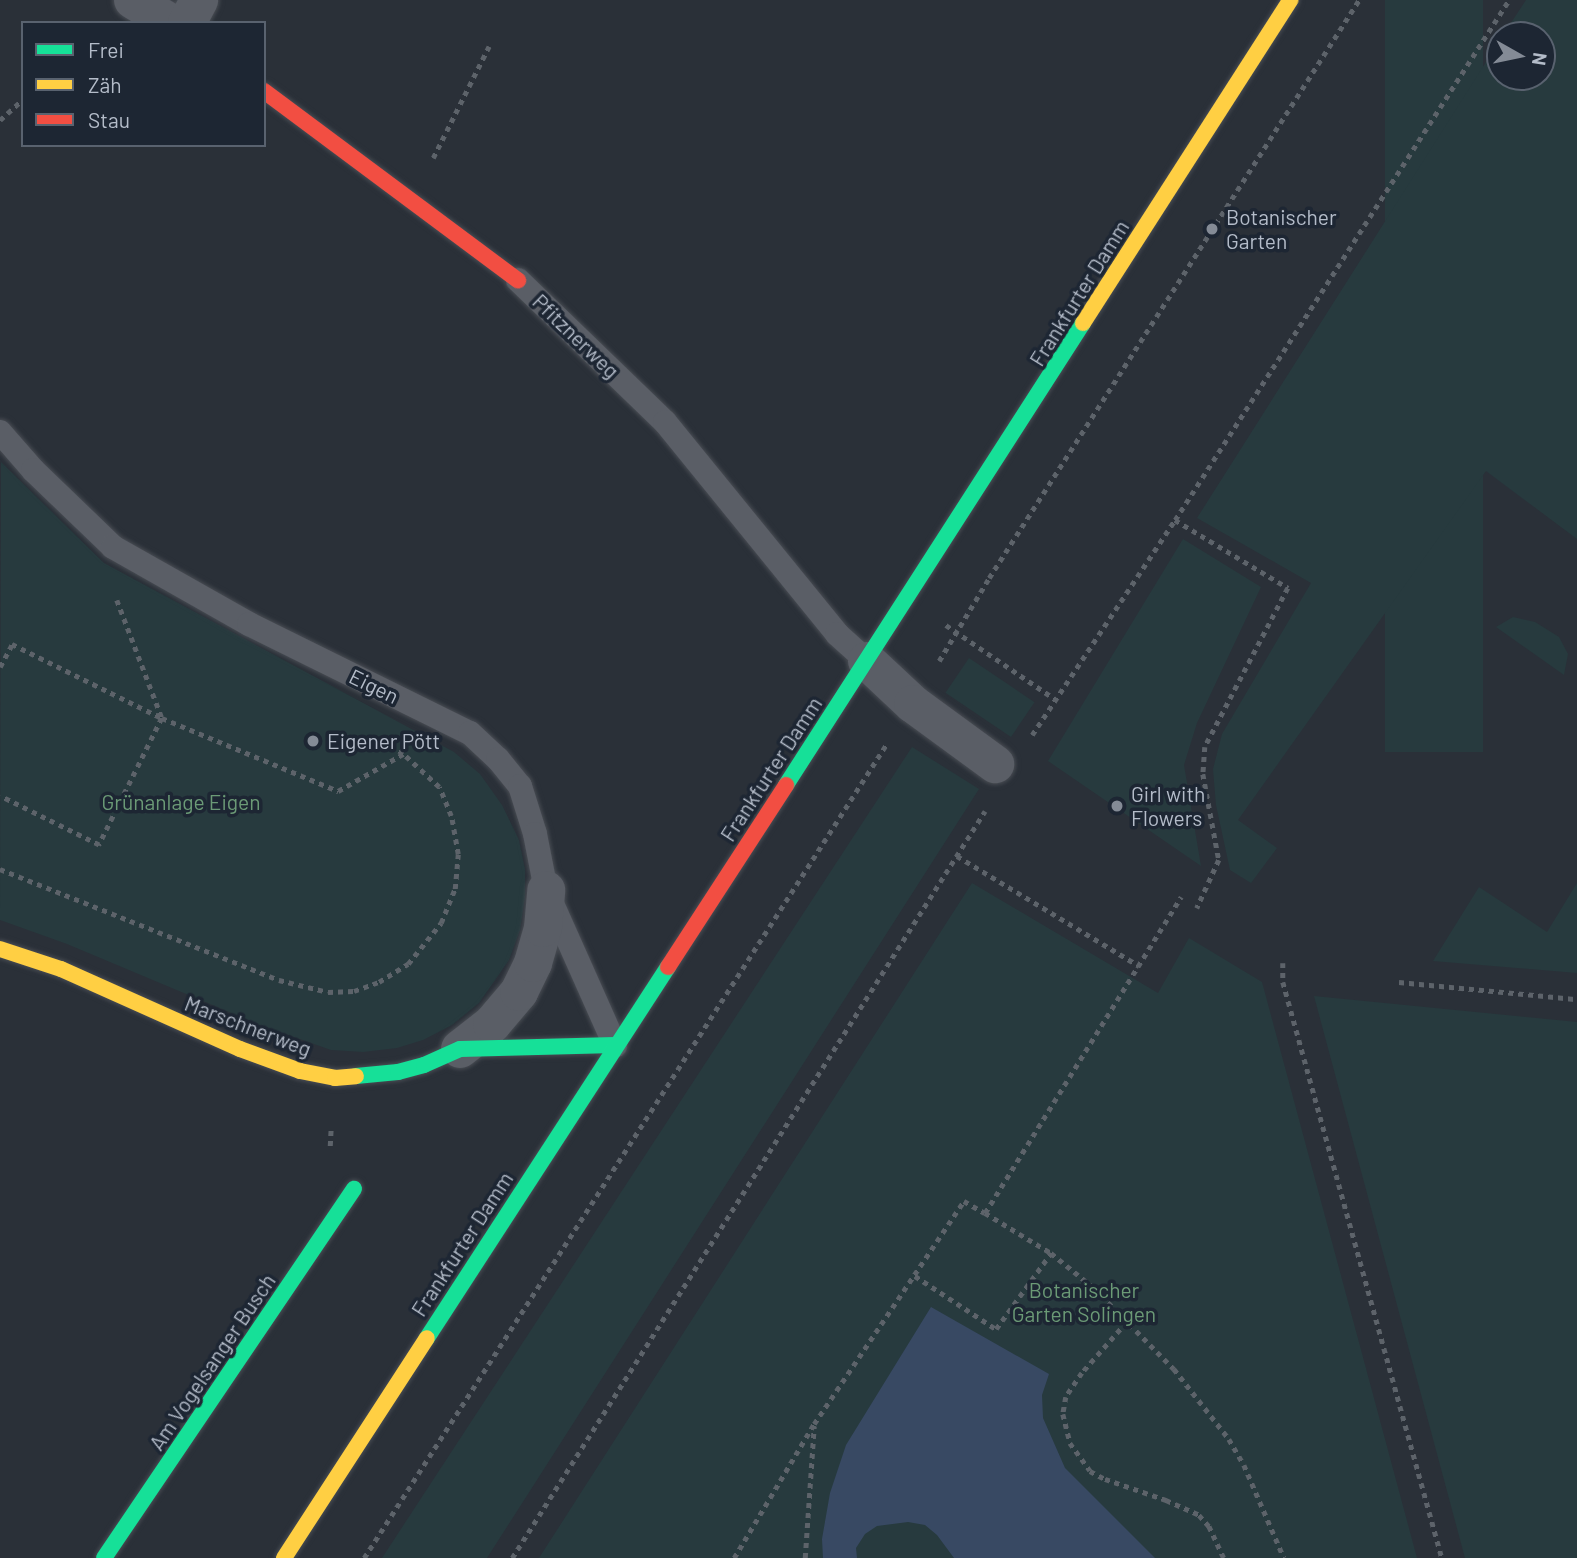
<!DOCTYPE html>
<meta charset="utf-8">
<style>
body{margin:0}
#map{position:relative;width:1577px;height:1558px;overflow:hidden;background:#2a3038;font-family:Barlow,sans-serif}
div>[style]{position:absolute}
.green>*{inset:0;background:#273a3e;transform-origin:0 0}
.water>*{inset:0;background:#384963}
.path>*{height:4.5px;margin-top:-2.25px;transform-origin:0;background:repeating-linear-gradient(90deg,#5d636a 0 5px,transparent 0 10px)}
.roads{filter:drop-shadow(0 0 2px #484c53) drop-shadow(0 0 2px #484c53)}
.lane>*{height:24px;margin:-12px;padding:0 12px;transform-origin:12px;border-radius:12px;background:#5a5e66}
.street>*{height:38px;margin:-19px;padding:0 19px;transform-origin:19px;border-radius:19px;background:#5a5e66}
.fast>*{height:16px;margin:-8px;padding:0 8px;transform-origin:8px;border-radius:8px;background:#16e098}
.slow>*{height:16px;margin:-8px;padding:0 8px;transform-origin:8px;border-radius:8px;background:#ffcf43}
.jam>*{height:16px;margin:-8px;padding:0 8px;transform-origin:8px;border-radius:8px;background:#f24e42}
.dots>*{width:19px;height:19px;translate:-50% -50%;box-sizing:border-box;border:4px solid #1d2633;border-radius:50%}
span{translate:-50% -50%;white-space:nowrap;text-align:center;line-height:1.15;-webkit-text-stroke:7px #1d2633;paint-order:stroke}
.poi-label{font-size:21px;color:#b4bcc9}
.left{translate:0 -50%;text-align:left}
.street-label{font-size:21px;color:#b4bcc9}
.park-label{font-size:21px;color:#6b9a76}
.legend{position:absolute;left:21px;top:21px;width:245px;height:126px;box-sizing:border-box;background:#1d2633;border:2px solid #59626f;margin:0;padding:9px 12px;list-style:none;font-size:21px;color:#b4bcc9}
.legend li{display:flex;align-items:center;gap:14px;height:35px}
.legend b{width:35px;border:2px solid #59626f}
.north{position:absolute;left:1486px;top:21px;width:70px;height:70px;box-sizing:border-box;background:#1d2633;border:2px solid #59626f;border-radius:50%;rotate:99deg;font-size:19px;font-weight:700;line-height:28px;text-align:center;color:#b4bcc9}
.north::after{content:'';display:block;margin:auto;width:24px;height:32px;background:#848b96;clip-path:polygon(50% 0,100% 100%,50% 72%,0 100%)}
</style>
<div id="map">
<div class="green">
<i style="left:1385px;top:0;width:98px;height:752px"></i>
<i style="clip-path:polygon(1526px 0,1577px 0,1577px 539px,1486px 471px,1238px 820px,1277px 848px,1251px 883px,1230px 870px,1216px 805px,1213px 769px,1222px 734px,1311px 583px,1197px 518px,1500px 40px,1500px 77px,1542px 77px,1542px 35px,1503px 35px)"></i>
<i style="clip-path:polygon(1px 462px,104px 563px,454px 752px,480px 774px,502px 805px,519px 840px,525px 869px,525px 898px,520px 930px,509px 960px,479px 1003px,452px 1025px,423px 1040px,397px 1048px,363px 1052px,331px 1050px,260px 1025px,67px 944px,0 920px)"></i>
<i style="clip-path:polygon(1183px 539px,1261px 587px,1197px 723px,1184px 765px,1201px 866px,1048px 761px)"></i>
<i style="clip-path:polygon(1513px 617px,1535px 622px,1559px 637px,1568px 654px,1564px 675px,1496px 627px)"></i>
<i style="left:969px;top:658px;width:79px;height:42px;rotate:34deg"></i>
<i style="clip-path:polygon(912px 747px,979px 789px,487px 1558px,382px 1558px)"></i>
<i style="clip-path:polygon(972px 883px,1158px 993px,1189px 938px,1262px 982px,1417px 1558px,539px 1558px)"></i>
<i style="clip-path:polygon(1577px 883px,1577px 973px,1433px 961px,1479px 887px,1547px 932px)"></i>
<i style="clip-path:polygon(1314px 996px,1577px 1022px,1577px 1558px,1465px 1558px)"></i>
</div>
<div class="water">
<i style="clip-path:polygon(931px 1307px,1049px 1374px,1042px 1395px,1043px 1418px,1065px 1468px,1155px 1558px,954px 1558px,937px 1535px,925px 1525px,908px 1522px,877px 1526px,865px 1534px,856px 1548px,857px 1558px,823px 1558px,822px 1539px,830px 1493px,846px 1445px)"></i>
</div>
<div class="path">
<i style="left:0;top:120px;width:31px;rotate:-42deg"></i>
<i style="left:433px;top:158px;width:125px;rotate:-63.4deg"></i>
<i style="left:1175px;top:520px;width:132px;rotate:31deg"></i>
<i style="left:1288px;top:588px;width:179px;rotate:117.6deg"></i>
<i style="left:1205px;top:747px;width:27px;rotate:94deg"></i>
<i style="left:1203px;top:774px;width:87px;rotate:79.5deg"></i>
<i style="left:1219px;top:860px;width:53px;rotate:114.6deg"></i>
<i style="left:117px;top:600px;width:126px;rotate:69.1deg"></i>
<i style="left:162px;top:718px;width:191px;rotate:22.5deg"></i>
<i style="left:338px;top:791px;width:75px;rotate:-29.6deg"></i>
<i style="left:946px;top:625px;width:132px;rotate:34.2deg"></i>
<i style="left:939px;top:661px;width:97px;rotate:-58.9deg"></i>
<i style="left:989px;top:578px;width:686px;rotate:-57.38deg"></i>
<i style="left:0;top:667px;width:26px;rotate:-62deg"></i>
<i style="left:12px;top:644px;width:167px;rotate:26.3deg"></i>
<i style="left:162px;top:718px;width:142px;rotate:116.4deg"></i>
<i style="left:99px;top:845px;width:110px;rotate:-153.7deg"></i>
<i style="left:1032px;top:735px;width:258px;rotate:-56.4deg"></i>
<i style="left:1175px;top:520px;width:618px;rotate:-57.29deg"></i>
<i style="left:957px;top:856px;width:213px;rotate:31.1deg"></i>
<i style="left:0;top:869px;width:300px;rotate:21.7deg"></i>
<i style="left:279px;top:980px;width:50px;rotate:13.8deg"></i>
<i style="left:328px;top:992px;width:26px;rotate:-2deg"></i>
<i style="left:354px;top:991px;width:27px;rotate:-20deg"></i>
<i style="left:379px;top:982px;width:34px;rotate:-32deg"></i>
<i style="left:408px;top:964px;width:53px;rotate:-51.2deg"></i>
<i style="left:441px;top:923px;width:37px;rotate:-68deg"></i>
<i style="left:455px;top:889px;width:35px;rotate:-85deg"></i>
<i style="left:458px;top:854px;width:39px;rotate:-100deg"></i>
<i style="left:451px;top:816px;width:31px;rotate:-112deg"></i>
<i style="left:439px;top:787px;width:49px;rotate:-137.5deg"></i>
<i style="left:403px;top:754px;width:25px;rotate:-146deg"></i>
<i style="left:1283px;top:963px;width:19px;rotate:90deg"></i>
<i style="left:1283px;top:982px;width:598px;rotate:74.57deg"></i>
<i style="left:1399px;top:982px;width:179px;rotate:5.5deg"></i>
<i style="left:330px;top:1146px;width:19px;rotate:-87deg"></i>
<i style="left:985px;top:1213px;width:77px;rotate:31.2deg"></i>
<i style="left:1051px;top:1253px;width:55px;rotate:39.1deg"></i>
<i style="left:1094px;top:1288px;width:114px;rotate:45.4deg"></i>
<i style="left:1174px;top:1369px;width:89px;rotate:51.8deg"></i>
<i style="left:1229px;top:1439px;width:30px;rotate:60deg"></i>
<i style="left:1244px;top:1465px;width:101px;rotate:66.7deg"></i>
<i style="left:915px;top:1276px;width:97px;rotate:33.2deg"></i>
<i style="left:996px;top:1329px;width:94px;rotate:-54.1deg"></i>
<i style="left:1127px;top:1322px;width:68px;rotate:131.4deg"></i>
<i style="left:1082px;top:1373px;width:29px;rotate:124deg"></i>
<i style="left:1066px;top:1397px;width:17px;rotate:100deg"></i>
<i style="left:1063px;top:1414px;width:30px;rotate:76deg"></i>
<i style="left:1070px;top:1443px;width:34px;rotate:54deg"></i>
<i style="left:1090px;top:1471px;width:17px;rotate:28deg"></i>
<i style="left:1105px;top:1479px;width:65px;rotate:19deg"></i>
<i style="left:1166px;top:1500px;width:36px;rotate:24deg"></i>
<i style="left:1199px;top:1515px;width:15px;rotate:48deg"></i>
<i style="left:1209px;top:1526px;width:35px;rotate:65deg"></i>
<i style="left:364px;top:1558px;width:966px;rotate:-57.3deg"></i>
<i style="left:512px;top:1558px;width:884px;rotate:-57.66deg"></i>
<i style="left:734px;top:1558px;width:156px;rotate:-59.2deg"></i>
<i style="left:814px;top:1424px;width:269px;rotate:-56.1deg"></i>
<i style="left:964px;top:1201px;width:24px;rotate:30deg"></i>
<i style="left:985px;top:1213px;width:372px;rotate:-58.2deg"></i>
<i style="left:805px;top:1558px;width:132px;rotate:-86.1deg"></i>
</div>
<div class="roads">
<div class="lane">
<i style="left:518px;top:280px;width:204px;rotate:44deg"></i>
<i style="left:665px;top:422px;width:273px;rotate:50.9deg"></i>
<i style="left:837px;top:634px;width:40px;rotate:42deg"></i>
<i style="left:0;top:432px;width:50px;rotate:49deg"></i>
<i style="left:33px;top:470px;width:111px;rotate:43.9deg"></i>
<i style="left:113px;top:547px;width:156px;rotate:29.5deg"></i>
<i style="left:249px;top:624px;width:246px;rotate:26.3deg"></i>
<i style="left:470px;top:733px;width:38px;rotate:43deg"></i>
<i style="left:498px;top:759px;width:35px;rotate:51deg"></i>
<i style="left:520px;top:786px;width:50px;rotate:72.6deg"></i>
<i style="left:535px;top:834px;width:57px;rotate:78.9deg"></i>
<i style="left:546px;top:890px;width:170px;rotate:66deg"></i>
</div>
<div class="street">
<i style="left:133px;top:0;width:44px;rotate:31.2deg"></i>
<i style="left:187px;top:23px;width:26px;rotate:-62deg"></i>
<i style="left:867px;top:661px;width:63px;rotate:43.1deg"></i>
<i style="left:913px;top:704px;width:102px;rotate:36.2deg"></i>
<i style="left:460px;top:1049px;width:41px;rotate:-38deg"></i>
<i style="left:492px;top:1024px;width:42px;rotate:-49.8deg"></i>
<i style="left:519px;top:992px;width:32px;rotate:-64deg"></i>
<i style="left:533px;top:963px;width:36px;rotate:-74deg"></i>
<i style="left:543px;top:928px;width:38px;rotate:-85deg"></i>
</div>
<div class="fast">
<i style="left:786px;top:785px;width:549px;rotate:-57.26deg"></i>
<i style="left:356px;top:1076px;width:42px;rotate:-5.4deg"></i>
<i style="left:398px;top:1072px;width:27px;rotate:-15deg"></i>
<i style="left:424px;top:1065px;width:39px;rotate:-24deg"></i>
<i style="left:460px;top:1049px;width:155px;rotate:-1.5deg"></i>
<i style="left:427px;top:1338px;width:442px;rotate:-57deg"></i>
<i style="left:104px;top:1558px;width:446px;rotate:-55.9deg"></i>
</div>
<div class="slow">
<i style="left:1083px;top:323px;width:384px;rotate:-57.3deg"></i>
<i style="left:0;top:949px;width:64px;rotate:18.2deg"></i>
<i style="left:61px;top:969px;width:196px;rotate:24.1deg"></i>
<i style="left:240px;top:1049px;width:64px;rotate:20.1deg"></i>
<i style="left:300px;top:1071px;width:36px;rotate:11deg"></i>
<i style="left:335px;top:1078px;width:21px;rotate:-5deg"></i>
<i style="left:284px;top:1558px;width:262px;rotate:-57deg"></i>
</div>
<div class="jam">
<i style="left:264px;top:91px;width:317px;rotate:36.7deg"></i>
<i style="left:668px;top:967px;width:217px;rotate:-57deg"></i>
</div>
</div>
<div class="dots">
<i style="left:1212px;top:229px;background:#848b96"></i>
<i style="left:313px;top:741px;background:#848b96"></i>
<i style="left:1117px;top:806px;background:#848b96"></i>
</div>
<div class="poi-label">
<span class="left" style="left:1226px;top:229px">Botanischer<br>Garten</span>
<span class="left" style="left:327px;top:741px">Eigener Pött</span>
<span class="left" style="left:1131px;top:806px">Girl with<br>Flowers</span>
</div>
<div class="street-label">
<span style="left:1079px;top:293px;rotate:-58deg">Frankfurter Damm</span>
<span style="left:576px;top:336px;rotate:44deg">Pfitznerweg</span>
<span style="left:374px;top:686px;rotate:26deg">Eigen</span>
<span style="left:771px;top:769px;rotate:-57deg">Frankfurter Damm</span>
<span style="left:248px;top:1026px;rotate:21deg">Marschnerweg</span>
<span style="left:462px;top:1244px;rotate:-57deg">Frankfurter Damm</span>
<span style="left:212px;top:1362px;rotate:-56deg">Am Vogelsanger Busch</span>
</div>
<div class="park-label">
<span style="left:181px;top:802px">Grünanlage Eigen</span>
<span style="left:1084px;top:1302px">Botanischer<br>Garten Solingen</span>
</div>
<ul class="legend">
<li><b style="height:9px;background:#16e098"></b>Frei</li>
<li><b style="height:9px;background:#ffcf43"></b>Zäh</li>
<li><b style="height:9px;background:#f24e42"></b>Stau</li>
</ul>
<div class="north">N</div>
</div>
